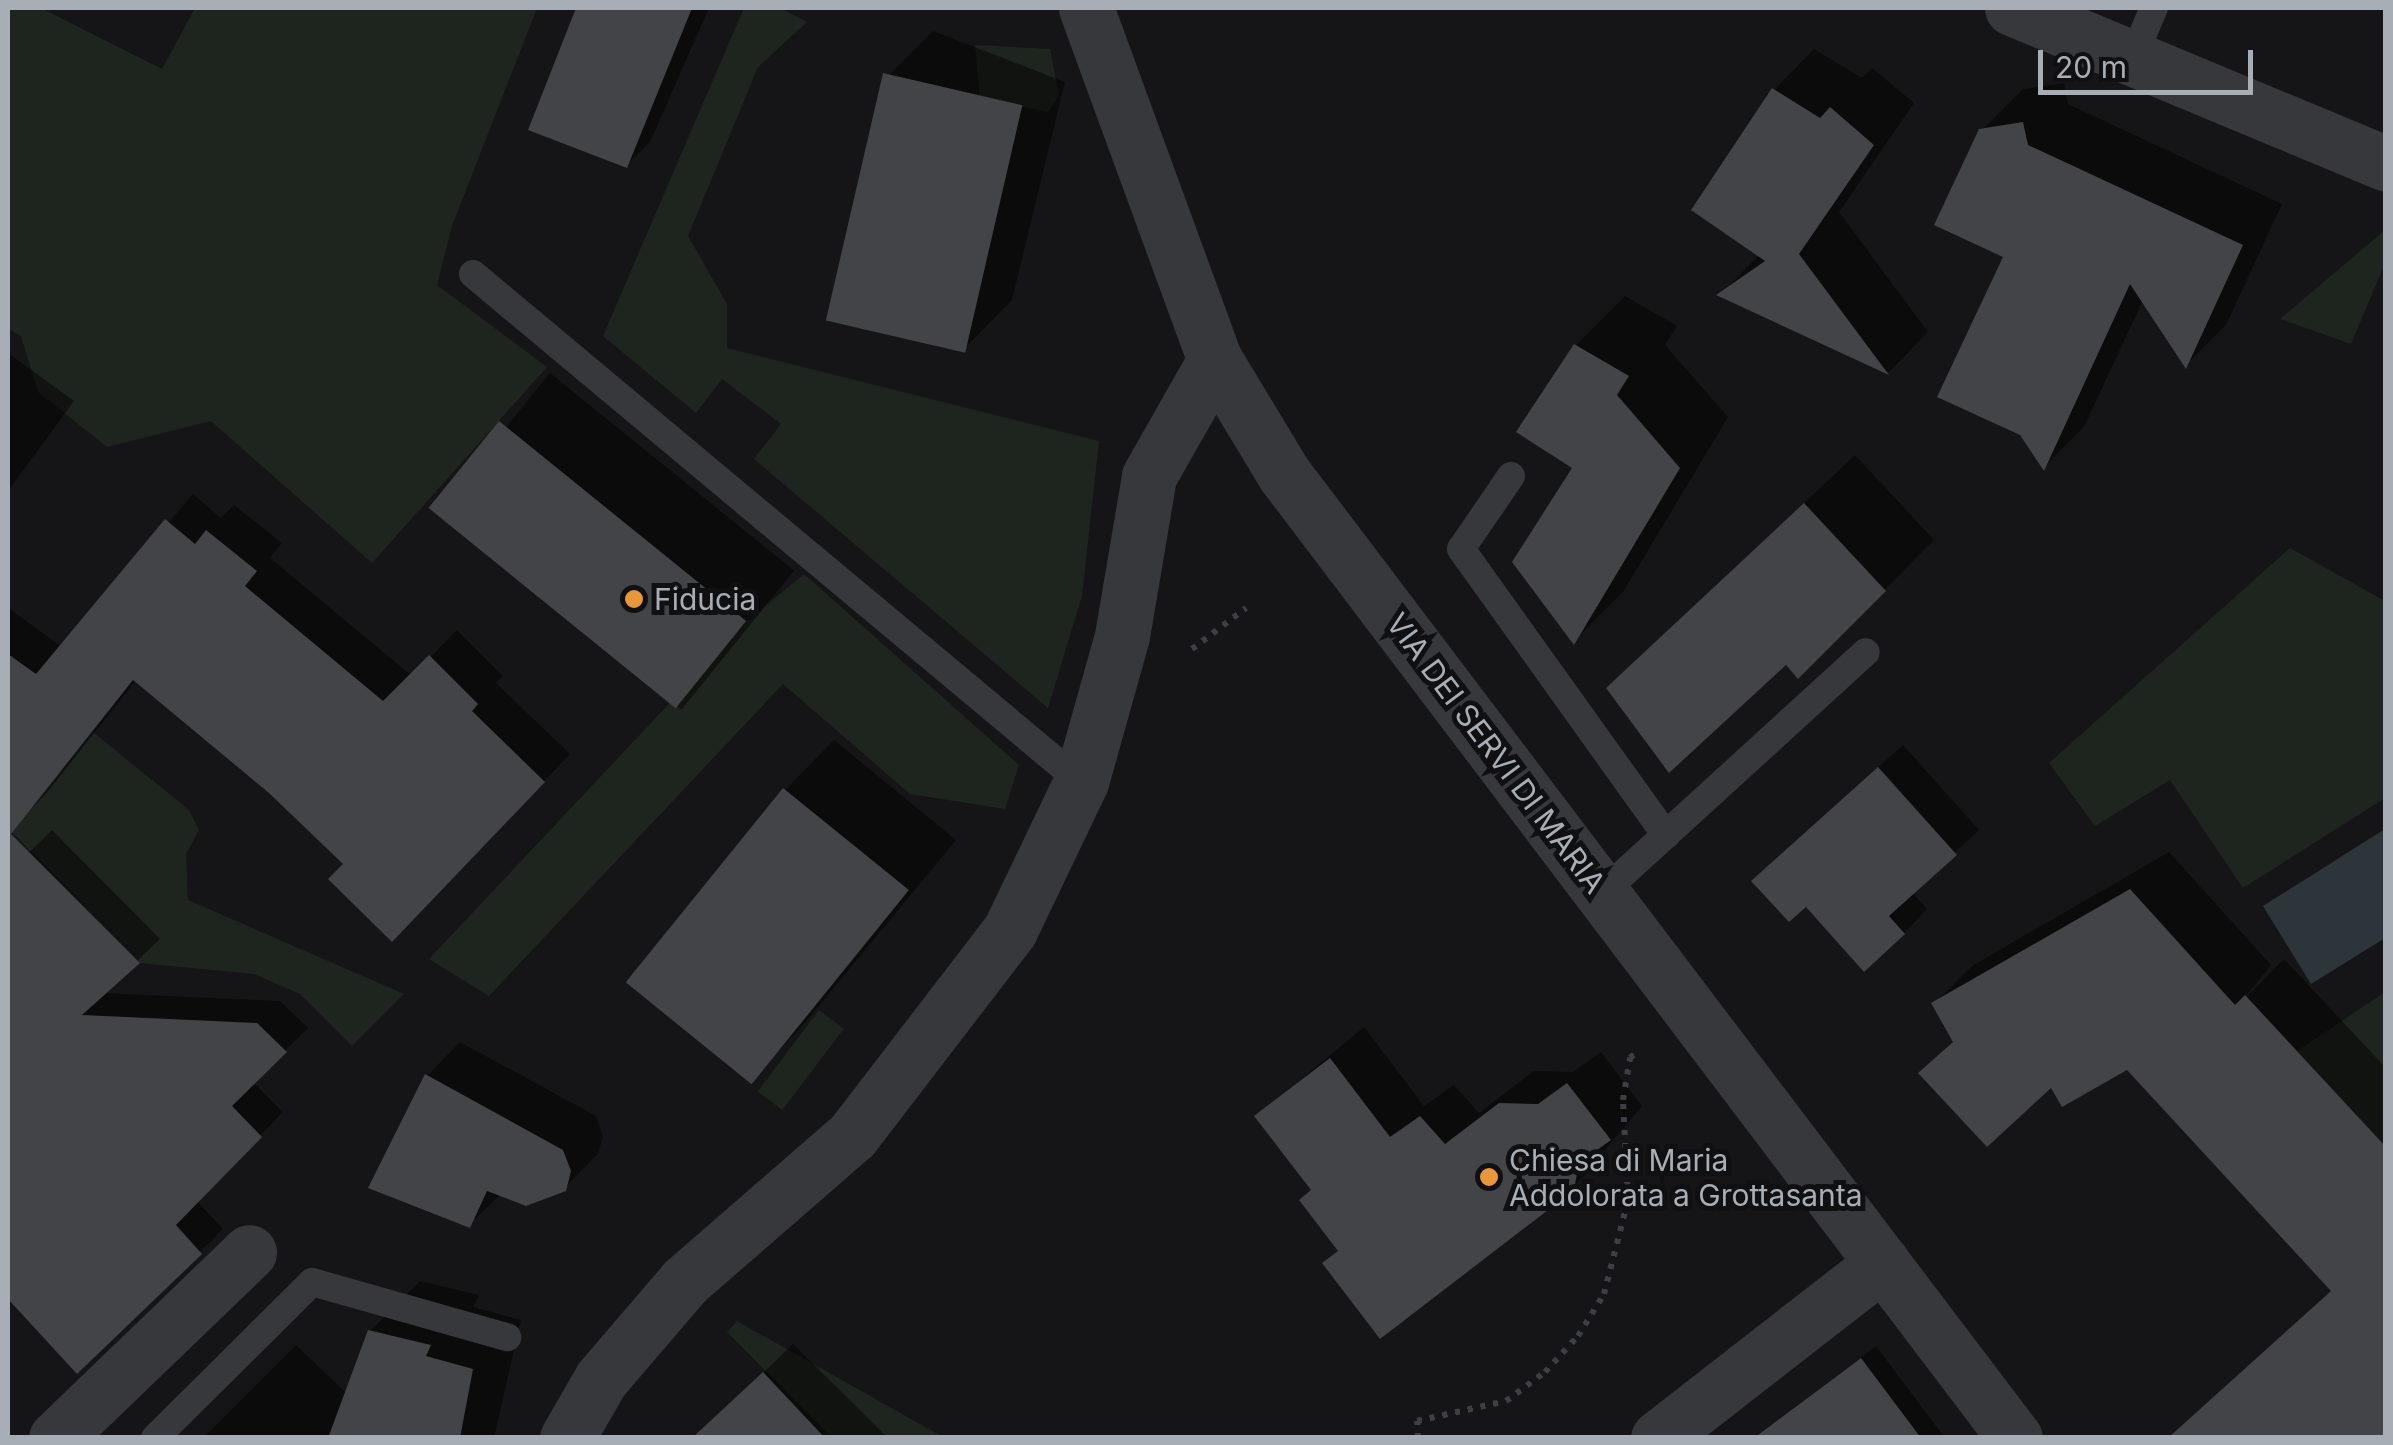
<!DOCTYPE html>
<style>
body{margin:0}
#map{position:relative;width:2393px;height:1445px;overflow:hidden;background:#151517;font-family:Inter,sans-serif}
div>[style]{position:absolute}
.green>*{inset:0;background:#1e251e;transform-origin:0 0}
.water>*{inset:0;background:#2c363a}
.shadow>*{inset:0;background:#0007;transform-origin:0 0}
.building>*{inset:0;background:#424447;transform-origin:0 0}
.path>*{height:6px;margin-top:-3px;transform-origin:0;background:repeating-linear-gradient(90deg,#3c3f43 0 5px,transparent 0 13px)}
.service>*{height:28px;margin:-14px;padding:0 14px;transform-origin:14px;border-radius:14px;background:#36383c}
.minor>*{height:55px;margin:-27.5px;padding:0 27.5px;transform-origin:27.5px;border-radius:27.5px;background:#36383c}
.tertiary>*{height:55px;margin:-27.5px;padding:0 27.5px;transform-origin:27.5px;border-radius:27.5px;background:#36383c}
.dots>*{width:28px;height:28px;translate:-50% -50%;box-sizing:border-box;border:5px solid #101012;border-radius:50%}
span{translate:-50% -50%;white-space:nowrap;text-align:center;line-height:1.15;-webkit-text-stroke:10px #101012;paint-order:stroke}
.poi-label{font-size:30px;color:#a8aeb6}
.left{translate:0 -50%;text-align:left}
.street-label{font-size:30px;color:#a8aeb6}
.frame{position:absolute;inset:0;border:10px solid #a8aeb6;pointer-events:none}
.scale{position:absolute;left:2038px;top:50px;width:215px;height:45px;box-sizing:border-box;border:5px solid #a8aeb6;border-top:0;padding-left:12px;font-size:30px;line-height:35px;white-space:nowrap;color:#a8aeb6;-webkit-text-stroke:8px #101012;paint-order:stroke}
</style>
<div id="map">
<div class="green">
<i style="clip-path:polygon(8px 8px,41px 8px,162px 69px,195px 8px,537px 8px,452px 226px,437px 285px,547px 367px,372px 563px,211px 421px,107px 447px,38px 392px,21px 336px,9px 329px)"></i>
<i style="clip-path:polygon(744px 8px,780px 8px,807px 22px,758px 67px,688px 236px,727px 304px,727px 348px,1099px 441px,1082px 596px,1048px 708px,754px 459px,781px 424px,722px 379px,696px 413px,603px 336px)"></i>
<i style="clip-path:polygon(975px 45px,1050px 49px,1059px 96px,1048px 112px,980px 98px)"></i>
<i style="clip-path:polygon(2385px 230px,2385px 263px,2351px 344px,2280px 319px)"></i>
<i style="clip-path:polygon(2290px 548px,2385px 601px,2385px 798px,2243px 888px,2170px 780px,2095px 826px,2049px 763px)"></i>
<i style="clip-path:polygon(804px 574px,1019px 765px,1005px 809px,910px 794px,783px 684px,489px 996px,429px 959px,746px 622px)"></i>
<i style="clip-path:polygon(93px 732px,189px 810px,199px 830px,186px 854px,188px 900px,404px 994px,352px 1046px,300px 994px,254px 974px,140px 963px,8px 828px,8px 759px,22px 740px,61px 772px)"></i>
<i style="clip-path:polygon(2385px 992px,2385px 1147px,2297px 1051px)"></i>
<i style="left:819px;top:1010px;width:31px;height:102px;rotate:37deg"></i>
<i style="clip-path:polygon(737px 1321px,943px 1437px,831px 1437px,727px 1332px)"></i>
</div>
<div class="water">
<i style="clip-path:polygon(2385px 829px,2385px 938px,2311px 984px,2263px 906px)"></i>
</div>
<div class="shadow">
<i style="clip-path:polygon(579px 8px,709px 8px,650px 142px,627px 165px,531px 128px)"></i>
<i style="clip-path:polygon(933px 31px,1065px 82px,1012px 300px,963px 350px,884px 80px)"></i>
<i style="clip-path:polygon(1814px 49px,1862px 78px,1872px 68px,1914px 103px,1839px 212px,1928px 332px,1889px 372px,1720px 295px,1760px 254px,1774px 90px)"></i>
<i style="clip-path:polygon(2064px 83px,2068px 104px,2282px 204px,2226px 325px,2186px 365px,2143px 300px,2084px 427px,2044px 467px,1981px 131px,2023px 89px)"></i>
<i style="clip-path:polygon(1625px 296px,1677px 326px,1665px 345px,1728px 417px,1623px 592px,1574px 641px,1576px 345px)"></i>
<i style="clip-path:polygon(8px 353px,74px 401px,8px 491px)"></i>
<i style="left:550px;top:373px;width:314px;height:179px;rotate:39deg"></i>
<i style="clip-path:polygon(1855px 455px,1934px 540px,1799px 676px,1786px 662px,1609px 688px)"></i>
<i style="clip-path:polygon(193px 494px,221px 518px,234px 505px,282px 543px,270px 558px,412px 676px,457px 630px,503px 676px,496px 683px,570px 754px,419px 912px,347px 864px,271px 791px,136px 680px,46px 794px,19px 821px,8px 814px,8px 608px,62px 647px)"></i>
<i style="clip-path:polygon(834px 740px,956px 840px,798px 1031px,749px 1080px,785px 790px)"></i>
<i style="clip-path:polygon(1903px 745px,1979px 830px,1912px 892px,1927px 909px,1904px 933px,1778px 857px)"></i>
<i style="clip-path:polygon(52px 830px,160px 939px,103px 993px,280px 1001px,308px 1028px,253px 1082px,283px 1112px,197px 1201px,223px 1229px,77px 1371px,8px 1298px,8px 873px)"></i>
<i style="clip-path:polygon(2169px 852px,2271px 965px,2238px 1006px,2284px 959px,2386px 1068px,2386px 1438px,2171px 1438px,2333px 1289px,2127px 1067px,2052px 1084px,1921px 1073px,1954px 1040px,1934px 1004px,1972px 966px)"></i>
<i style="clip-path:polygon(1364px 1027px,1424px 1106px,1454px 1085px,1479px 1113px,1534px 1071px,1573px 1072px,1601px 1052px,1642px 1106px,1572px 1189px,1325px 1263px,1340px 1249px,1313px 1189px,1257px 1116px)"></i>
<i style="clip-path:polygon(460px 1042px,596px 1116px,603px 1136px,598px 1154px,564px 1188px,501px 1194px,469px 1225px,427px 1076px)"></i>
<i style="clip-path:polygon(420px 1281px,479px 1295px,473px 1307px,521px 1320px,494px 1438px,203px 1438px,296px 1345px,345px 1392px,370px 1331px)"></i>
<i style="clip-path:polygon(793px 1344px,888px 1438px,696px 1438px)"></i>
<i style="clip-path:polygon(1876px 1346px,1945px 1438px,1754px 1438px)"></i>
</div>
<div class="building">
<i style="clip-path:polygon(576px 8px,692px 8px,627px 168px,528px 130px)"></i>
<i style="left:883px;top:73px;width:143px;height:254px;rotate:13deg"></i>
<i style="clip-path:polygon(1772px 88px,1820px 118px,1830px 107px,1874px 145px,1799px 254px,1889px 375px,1716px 295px,1765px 261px,1691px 210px)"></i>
<i style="clip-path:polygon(2023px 122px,2028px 145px,2243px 245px,2186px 369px,2130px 284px,2044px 471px,2020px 435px,1937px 397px,2003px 257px,1934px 225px,1979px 129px)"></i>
<i style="clip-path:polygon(1574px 344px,1629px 376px,1617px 395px,1680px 468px,1574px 645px,1512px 562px,1572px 468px,1516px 432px)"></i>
<i style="left:499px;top:421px;width:318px;height:112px;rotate:39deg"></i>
<i style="clip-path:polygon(1804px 503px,1886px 591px,1798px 679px,1786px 665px,1669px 773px,1606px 688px)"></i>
<i style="clip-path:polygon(165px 519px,195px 544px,206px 530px,257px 571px,245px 586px,383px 701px,429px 655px,478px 704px,472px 711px,545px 782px,392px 942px,328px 879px,343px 864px,269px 793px,133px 680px,11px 834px,140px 963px,82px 1015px,257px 1023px,287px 1052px,232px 1106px,262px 1137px,176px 1225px,202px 1254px,77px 1374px,8px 1299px,8px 654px,36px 674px)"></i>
<i style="clip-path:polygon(1878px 767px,1957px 855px,1889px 916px,1905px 934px,1864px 972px,1806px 907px,1789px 922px,1751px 881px)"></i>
<i style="left:783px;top:788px;width:162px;height:250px;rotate:39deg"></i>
<i style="clip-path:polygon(2130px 889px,2235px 1005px,2245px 995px,2386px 1147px,2386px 1438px,2168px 1438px,2331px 1291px,2127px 1070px,2062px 1107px,2051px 1088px,1987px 1147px,1918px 1073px,1953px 1042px,1931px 1003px)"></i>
<i style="clip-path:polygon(1330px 1058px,1390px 1137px,1420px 1116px,1445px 1144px,1499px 1103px,1538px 1104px,1567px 1083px,1611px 1140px,1579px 1163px,1574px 1190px,1380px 1339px,1322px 1263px,1338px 1251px,1299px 1200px,1311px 1190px,1254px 1116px)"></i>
<i style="clip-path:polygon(425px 1074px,563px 1150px,571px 1171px,566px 1191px,526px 1206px,487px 1191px,470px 1228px,368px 1188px)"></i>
<i style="clip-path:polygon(368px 1330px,431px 1345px,426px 1356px,473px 1369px,460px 1438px,328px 1438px)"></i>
<i style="clip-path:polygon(1861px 1358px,1921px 1438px,1754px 1438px,1829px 1382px)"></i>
<i style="clip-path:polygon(763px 1372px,825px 1438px,692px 1438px)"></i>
</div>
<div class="path">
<i style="left:1192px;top:649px;width:68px;rotate:-37.2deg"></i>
<i style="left:1418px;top:1438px;width:17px;rotate:-93deg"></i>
<i style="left:1417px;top:1421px;width:91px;rotate:-12.7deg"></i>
<i style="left:1506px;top:1401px;width:49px;rotate:-36.6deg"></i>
<i style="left:1545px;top:1372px;width:49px;rotate:-47.5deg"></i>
<i style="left:1578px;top:1336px;width:49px;rotate:-58.2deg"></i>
<i style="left:1604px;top:1294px;width:97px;rotate:-75.7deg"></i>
<i style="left:1628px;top:1200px;width:100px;rotate:-92.9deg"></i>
<i style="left:1623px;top:1100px;width:43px;rotate:-80.5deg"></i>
<i style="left:1630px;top:1058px;width:11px;rotate:-41deg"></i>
</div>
<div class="service">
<i style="left:2132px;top:59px;width:56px;rotate:-66.7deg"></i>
<i style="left:473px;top:274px;width:792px;rotate:39.88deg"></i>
<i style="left:1511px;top:476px;width:88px;rotate:124.4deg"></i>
<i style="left:1461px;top:549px;width:352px;rotate:54.4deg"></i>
<i style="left:1602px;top:893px;width:357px;rotate:-42.4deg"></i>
<i style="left:155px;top:1438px;width:221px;rotate:-44.8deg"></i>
<i style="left:312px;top:1282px;width:203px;rotate:15.8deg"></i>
</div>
<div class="minor">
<i style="left:56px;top:1438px;width:268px;rotate:-43.9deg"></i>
<i style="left:1658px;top:1438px;width:285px;rotate:-37.9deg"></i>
</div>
<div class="tertiary">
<i style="left:1086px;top:8px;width:375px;rotate:69.9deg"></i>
<i style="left:1215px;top:360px;width:133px;rotate:58.8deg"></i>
<i style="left:1284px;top:474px;width:1210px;rotate:52.83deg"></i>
<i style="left:2012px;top:8px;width:405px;rotate:22.6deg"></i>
<i style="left:567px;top:1438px;width:68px;rotate:-60deg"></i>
<i style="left:601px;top:1379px;width:129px;rotate:-49.4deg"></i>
<i style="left:685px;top:1281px;width:221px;rotate:-41deg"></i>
<i style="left:852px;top:1136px;width:260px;rotate:-52.5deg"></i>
<i style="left:1010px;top:930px;width:164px;rotate:-64.4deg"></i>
<i style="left:1081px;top:782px;width:152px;rotate:-74.3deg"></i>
<i style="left:1122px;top:636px;width:162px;rotate:-80.4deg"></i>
<i style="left:1149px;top:476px;width:133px;rotate:-60.4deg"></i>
</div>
<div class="dots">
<i style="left:634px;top:599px;background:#e9973b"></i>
<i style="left:1489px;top:1177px;background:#e9973b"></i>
</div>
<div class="poi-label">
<span class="left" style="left:654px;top:599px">Fiducia</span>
<span class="left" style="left:1509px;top:1177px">Chiesa di Maria<br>Addolorata a Grottasanta</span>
</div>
<div class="street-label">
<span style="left:1496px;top:753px;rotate:53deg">VIA DEI SERVI DI MARIA</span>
</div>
<div class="frame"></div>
<div class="scale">20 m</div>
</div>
